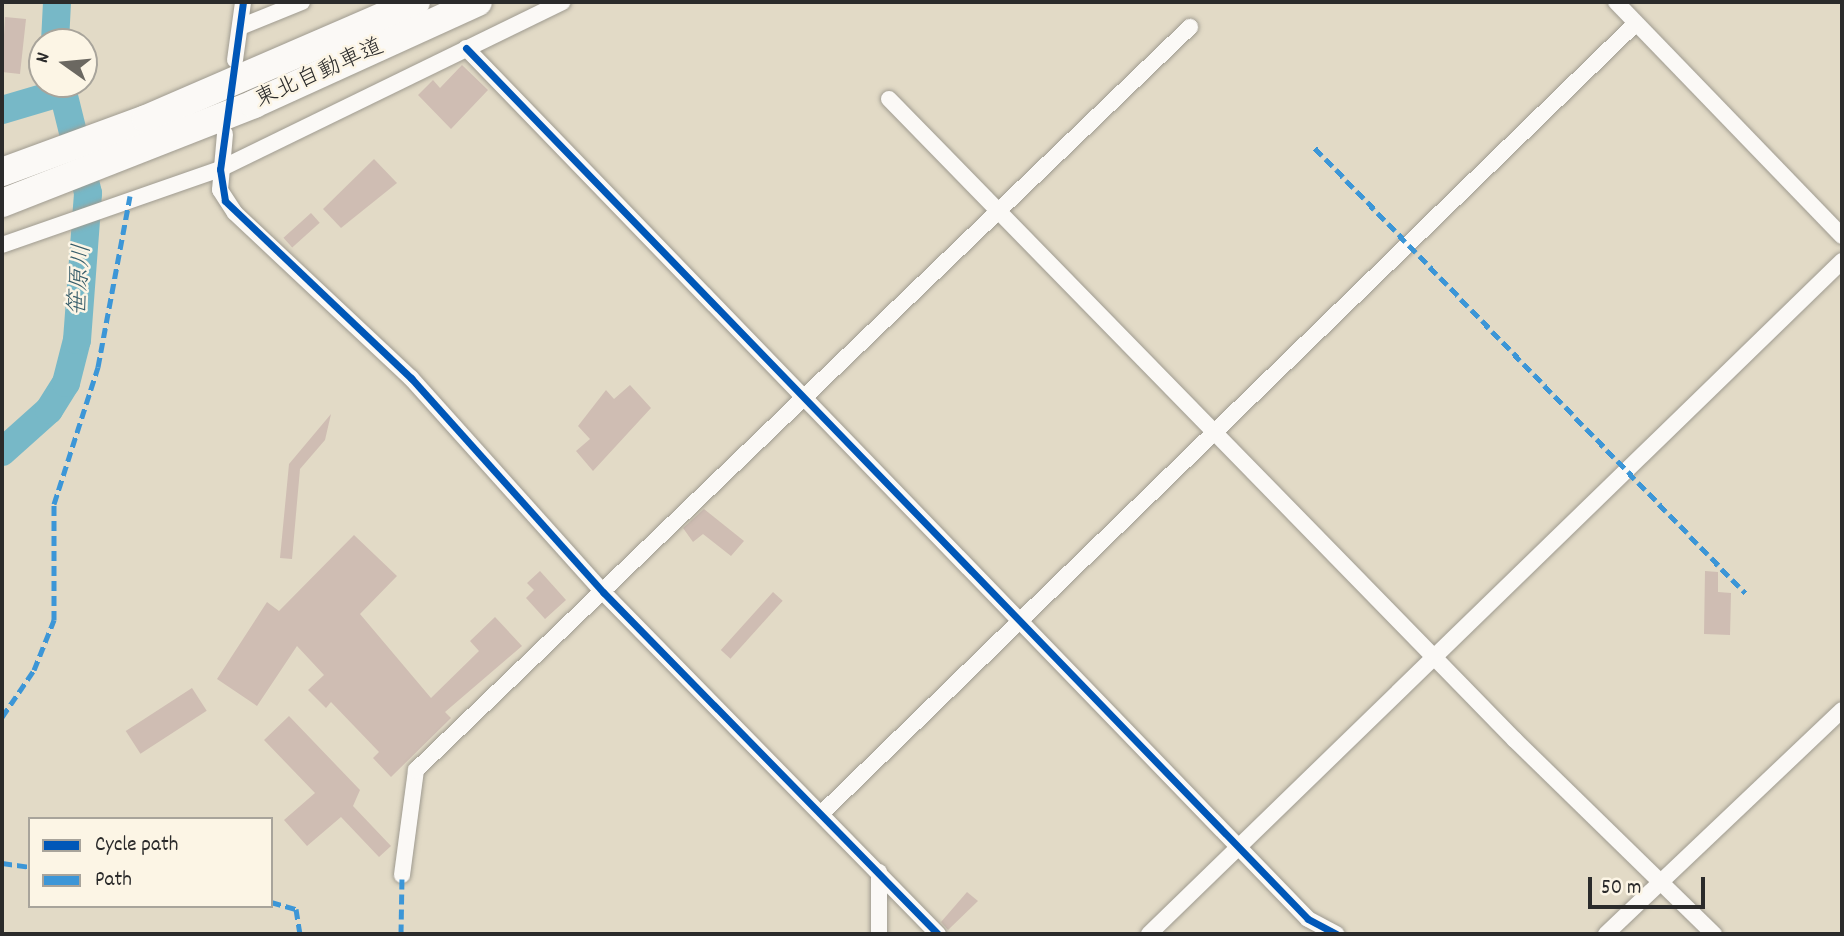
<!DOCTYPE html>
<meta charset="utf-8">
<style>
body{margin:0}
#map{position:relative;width:1844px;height:936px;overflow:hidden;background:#e2dac6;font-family:Dekko,"Klee One",sans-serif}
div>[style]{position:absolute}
.river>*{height:28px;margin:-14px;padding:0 14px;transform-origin:14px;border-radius:14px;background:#77b8c7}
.building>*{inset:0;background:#cfbdb3;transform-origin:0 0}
.roads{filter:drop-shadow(0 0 2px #9f9b90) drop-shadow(0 0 2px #9f9b90)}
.street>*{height:16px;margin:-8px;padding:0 8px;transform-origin:8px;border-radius:8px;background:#fbf9f6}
.highway>*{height:28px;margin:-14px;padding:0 14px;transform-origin:14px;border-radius:14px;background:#fbf9f6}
.quiet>*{height:5px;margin-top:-2.5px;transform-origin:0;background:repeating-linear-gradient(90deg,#3c96d7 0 10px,transparent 0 15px)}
.cycleway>*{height:7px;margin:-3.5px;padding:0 3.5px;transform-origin:3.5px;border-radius:3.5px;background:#0057b8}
span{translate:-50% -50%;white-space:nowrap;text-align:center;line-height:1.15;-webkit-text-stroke:5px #fcf5e5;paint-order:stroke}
.street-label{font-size:23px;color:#2b2b2b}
.water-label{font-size:24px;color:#375d6a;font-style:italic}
.frame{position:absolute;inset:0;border:4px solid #2b2b2b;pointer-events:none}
.legend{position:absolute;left:28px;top:817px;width:245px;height:91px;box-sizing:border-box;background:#fcf5e5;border:2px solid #a8a49b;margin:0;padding:9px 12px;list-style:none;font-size:21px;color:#2b2b2b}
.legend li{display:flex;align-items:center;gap:14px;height:35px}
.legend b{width:35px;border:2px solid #a8a49b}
.north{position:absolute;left:28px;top:28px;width:70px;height:70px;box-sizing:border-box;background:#fcf5e5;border:2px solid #a8a49b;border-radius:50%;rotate:285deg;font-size:19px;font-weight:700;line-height:28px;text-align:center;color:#2b2b2b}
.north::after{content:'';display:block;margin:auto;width:24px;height:32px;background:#6b6861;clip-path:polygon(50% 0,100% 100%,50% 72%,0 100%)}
.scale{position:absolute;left:1588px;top:877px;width:117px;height:32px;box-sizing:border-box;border:4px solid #2b2b2b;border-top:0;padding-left:9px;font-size:21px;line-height:24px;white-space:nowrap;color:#2b2b2b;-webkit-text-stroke:5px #fcf5e5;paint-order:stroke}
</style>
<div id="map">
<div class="river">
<i style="left:55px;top:42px;width:40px;rotate:-87.1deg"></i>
<i style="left:2px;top:110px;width:64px;rotate:-16.4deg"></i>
<i style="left:2px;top:452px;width:63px;rotate:-41.8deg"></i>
<i style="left:49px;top:410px;width:32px;rotate:-58deg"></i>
<i style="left:66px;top:383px;width:44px;rotate:-75.7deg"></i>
<i style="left:77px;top:340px;width:147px;rotate:-85.7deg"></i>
<i style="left:88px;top:193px;width:112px;rotate:-103.9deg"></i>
</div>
<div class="building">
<i style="clip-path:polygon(5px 17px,26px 19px,20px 74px,2px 72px)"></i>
<i style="clip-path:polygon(462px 65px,488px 90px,451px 129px,418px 95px,433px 80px,440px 88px)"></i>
<i style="clip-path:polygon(374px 159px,397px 183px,341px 228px,323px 209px)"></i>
<i style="left:311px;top:213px;width:13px;height:37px;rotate:48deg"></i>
<i style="clip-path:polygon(630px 385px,651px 408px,593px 471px,576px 451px,590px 439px,578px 426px,606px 390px,614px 399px)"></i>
<i style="clip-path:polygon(331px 414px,325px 440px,300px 469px,292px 559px,280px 558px,289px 464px)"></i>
<i style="clip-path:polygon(704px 509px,744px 541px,731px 556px,703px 534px,693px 542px,683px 528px)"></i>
<i style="clip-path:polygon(354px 535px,397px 576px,360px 614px,431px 698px,479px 651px,470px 641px,495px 617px,522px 646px,445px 712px,451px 718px,391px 777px,373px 758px,379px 752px,331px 702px,326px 708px,308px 690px,324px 675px,297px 646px,257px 706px,217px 679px,267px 602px,279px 611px)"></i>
<i style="clip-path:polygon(540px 571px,566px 600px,545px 619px,526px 598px,534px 590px,527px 583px)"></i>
<i style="clip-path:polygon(1705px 571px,1718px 572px,1718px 592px,1731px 593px,1730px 635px,1704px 634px)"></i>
<i style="left:773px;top:592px;width:13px;height:78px;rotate:42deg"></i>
<i style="left:192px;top:688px;width:27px;height:79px;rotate:57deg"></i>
<i style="clip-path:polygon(289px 716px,360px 790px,353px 806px,391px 846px,379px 857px,341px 817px,307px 846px,284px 820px,315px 793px,264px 740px)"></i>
<i style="clip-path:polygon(967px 892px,978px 901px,948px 930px,941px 922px)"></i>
</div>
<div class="roads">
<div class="street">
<i style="left:1616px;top:2px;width:325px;rotate:46deg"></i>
<i style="left:240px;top:27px;width:67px;rotate:-22deg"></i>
<i style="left:466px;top:48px;width:1211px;rotate:45.97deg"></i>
<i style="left:1308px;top:919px;width:32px;rotate:28deg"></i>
<i style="left:235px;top:60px;width:59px;rotate:-82.1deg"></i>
<i style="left:889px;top:99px;width:896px;rotate:45.68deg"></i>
<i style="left:1515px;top:740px;width:278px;rotate:44.3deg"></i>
<i style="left:225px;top:134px;width:56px;rotate:95.1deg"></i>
<i style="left:220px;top:190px;width:27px;rotate:57deg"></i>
<i style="left:235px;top:213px;width:241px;rotate:43.2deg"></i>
<i style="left:411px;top:378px;width:288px;rotate:48.1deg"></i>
<i style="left:603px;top:592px;width:479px;rotate:45.6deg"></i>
<i style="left:2px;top:245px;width:231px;rotate:-19.2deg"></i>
<i style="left:220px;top:169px;width:381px;rotate:-26deg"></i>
<i style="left:822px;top:813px;width:1134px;rotate:-44.14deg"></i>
<i style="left:879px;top:872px;width:62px;rotate:90deg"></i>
<i style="left:402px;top:875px;width:106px;rotate:-82.4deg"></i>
<i style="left:416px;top:770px;width:1073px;rotate:-43.83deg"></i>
<i style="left:1149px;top:934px;width:966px;rotate:-44.16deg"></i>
<i style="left:1606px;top:934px;width:325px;rotate:-43.5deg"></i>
</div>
<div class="highway">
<i style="left:2px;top:172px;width:153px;rotate:-20.2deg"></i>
<i style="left:146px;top:119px;width:294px;rotate:-23.4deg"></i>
<i style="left:2px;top:203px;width:271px;rotate:-21.4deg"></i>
<i style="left:254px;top:104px;width:246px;rotate:-24.5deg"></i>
</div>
</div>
<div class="quiet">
<i style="left:1315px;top:148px;width:619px;rotate:45.98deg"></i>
<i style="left:2px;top:717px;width:57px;rotate:-55.8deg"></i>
<i style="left:34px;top:670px;width:54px;rotate:-68.2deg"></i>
<i style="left:54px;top:620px;width:116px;rotate:-90deg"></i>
<i style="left:54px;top:504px;width:144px;rotate:-72.2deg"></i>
<i style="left:98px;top:367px;width:174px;rotate:-79.4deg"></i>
<i style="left:2px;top:863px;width:28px;rotate:8deg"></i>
<i style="left:271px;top:902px;width:26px;rotate:16deg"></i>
<i style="left:296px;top:909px;width:25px;rotate:81deg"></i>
<i style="left:401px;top:934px;width:59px;rotate:-89deg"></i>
</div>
<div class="cycleway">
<i style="left:243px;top:2px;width:169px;rotate:97.8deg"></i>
<i style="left:220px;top:169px;width:32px;rotate:81deg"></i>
<i style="left:225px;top:201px;width:257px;rotate:43.6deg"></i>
<i style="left:411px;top:378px;width:288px;rotate:48.1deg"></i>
<i style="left:603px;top:592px;width:479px;rotate:45.6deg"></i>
<i style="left:466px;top:48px;width:1211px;rotate:45.97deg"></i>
<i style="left:1308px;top:919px;width:32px;rotate:28deg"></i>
</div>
<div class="street-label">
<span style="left:320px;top:75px;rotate:-24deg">東北自動車道</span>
</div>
<div class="water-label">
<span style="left:82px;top:280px;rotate:-86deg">笹原川</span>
</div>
<div class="frame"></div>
<ul class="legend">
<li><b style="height:9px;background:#0057b8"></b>Cycle path</li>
<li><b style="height:9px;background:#3c96d7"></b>Path</li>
</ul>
<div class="north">N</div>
<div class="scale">50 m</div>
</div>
